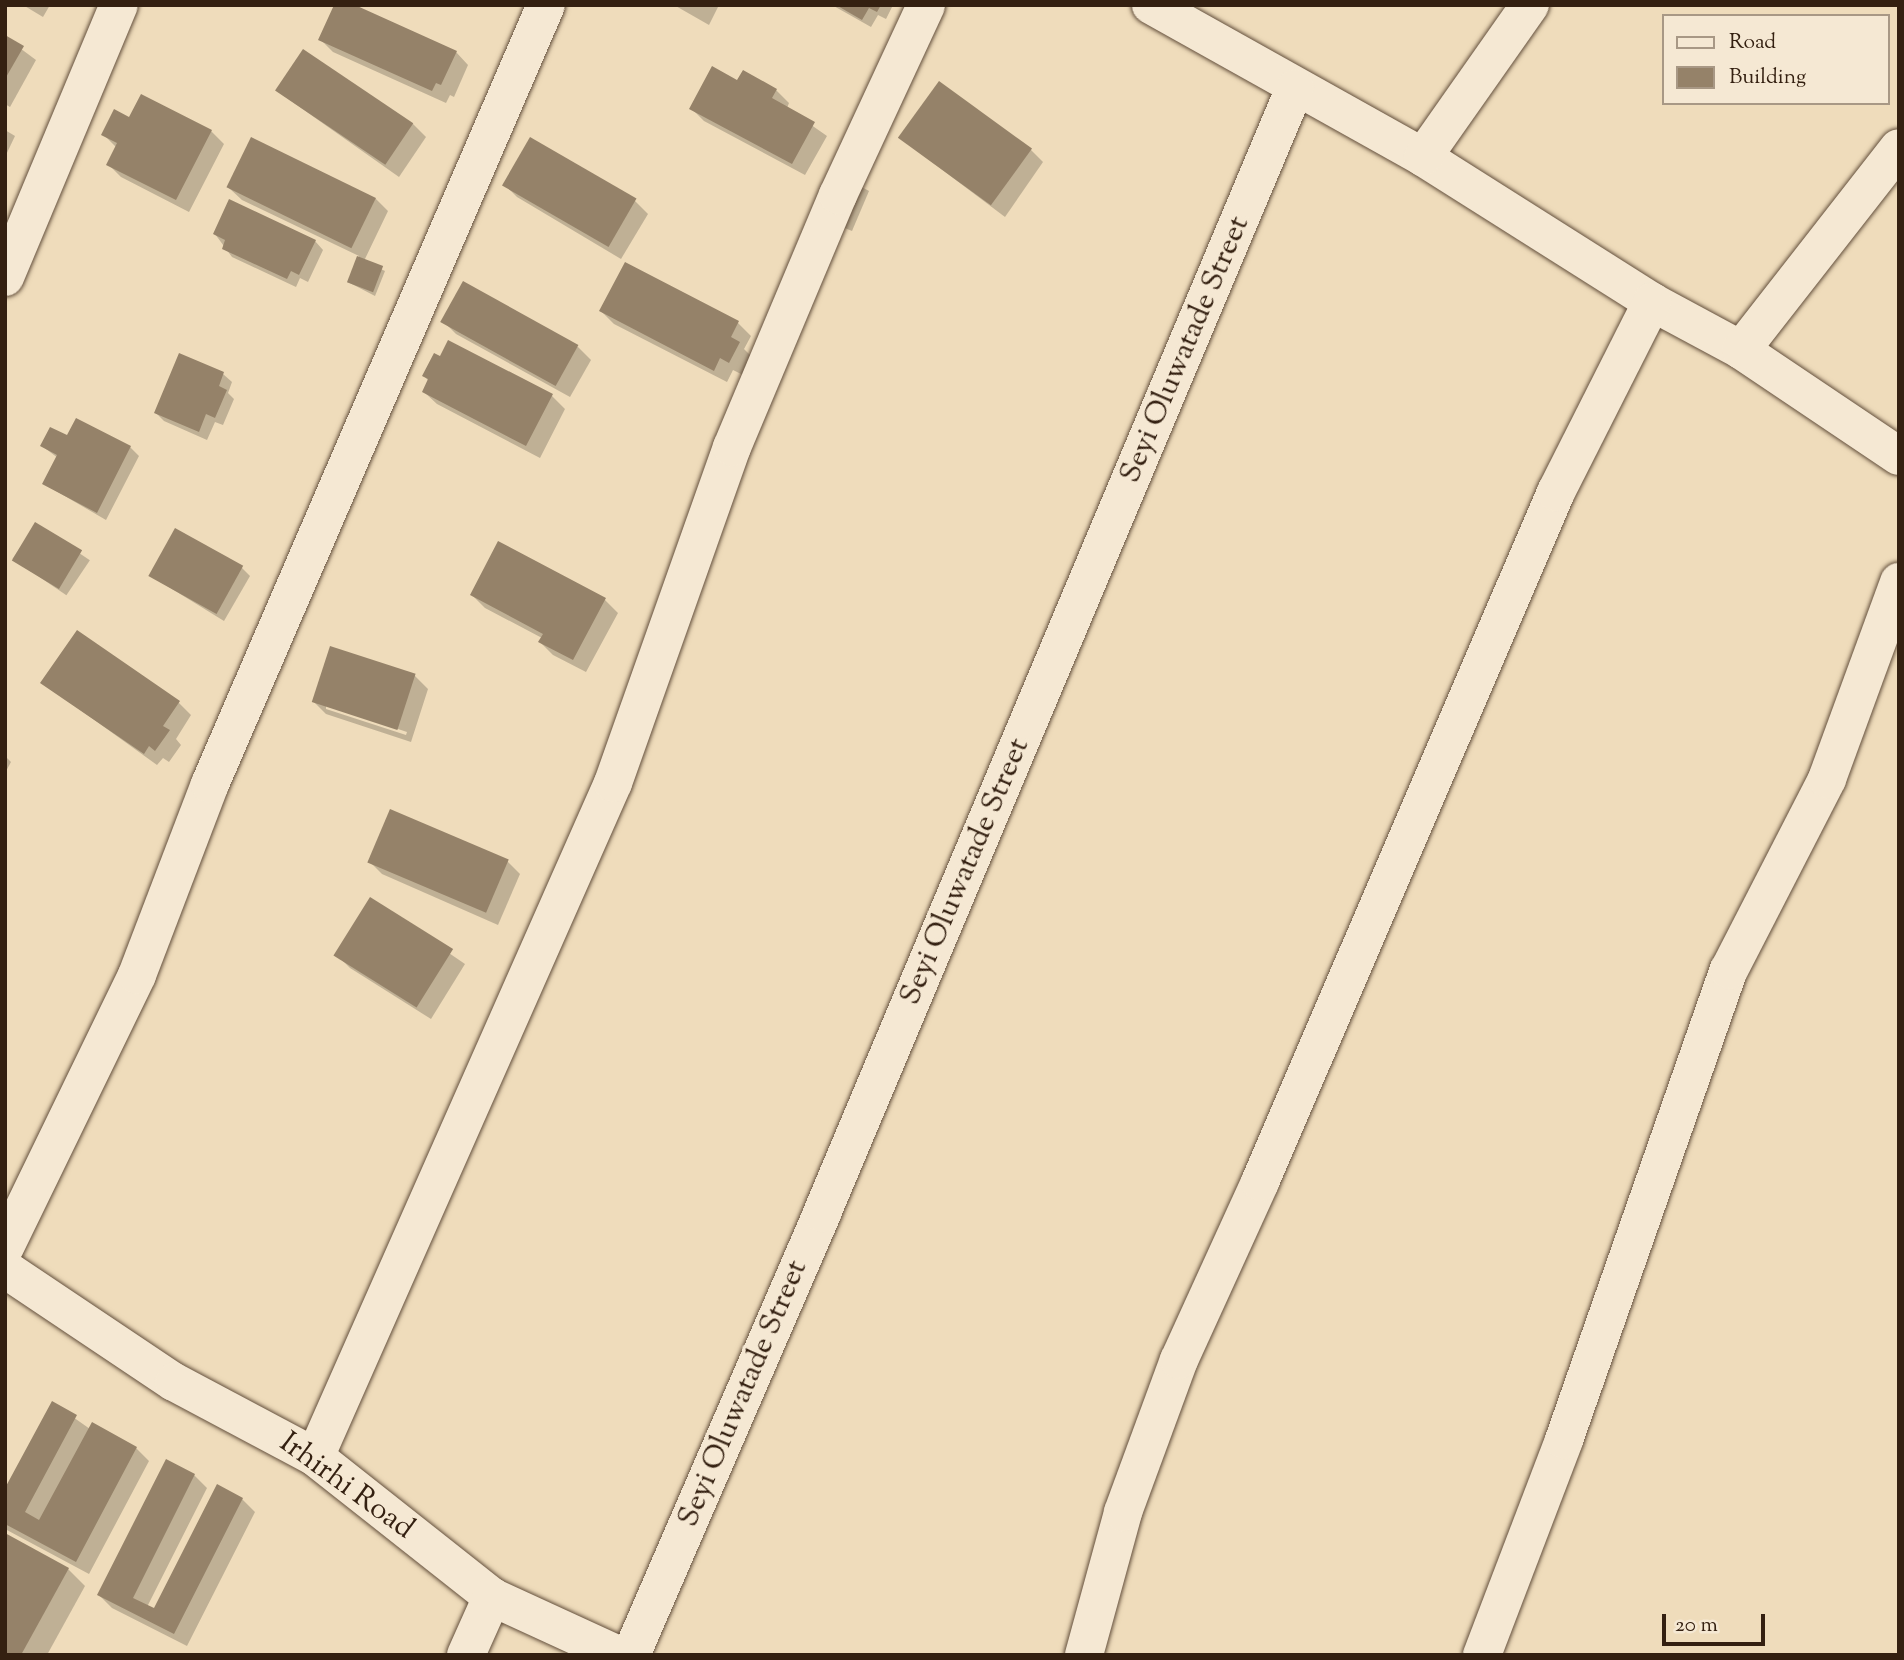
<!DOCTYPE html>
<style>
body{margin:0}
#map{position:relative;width:1904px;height:1660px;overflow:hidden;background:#efdcbb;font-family:"Sorts Mill Goudy",serif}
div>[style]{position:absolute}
.shadow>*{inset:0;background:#0003;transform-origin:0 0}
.building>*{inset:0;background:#958269;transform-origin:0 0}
.roads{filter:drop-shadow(0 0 2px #634f3c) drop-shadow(0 0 2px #634f3c)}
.minor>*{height:38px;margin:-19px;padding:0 19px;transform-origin:19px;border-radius:19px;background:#f5e8d3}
span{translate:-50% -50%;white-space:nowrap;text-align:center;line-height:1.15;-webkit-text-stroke:7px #f5e8d3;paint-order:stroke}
.street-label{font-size:30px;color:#342011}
.frame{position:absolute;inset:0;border:7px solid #342011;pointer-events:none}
.legend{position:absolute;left:1662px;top:14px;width:228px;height:91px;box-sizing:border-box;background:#f5e8d3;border:2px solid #a89885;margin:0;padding:9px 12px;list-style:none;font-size:21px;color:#342011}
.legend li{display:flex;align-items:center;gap:14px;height:35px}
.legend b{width:35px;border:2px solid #a89885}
.scale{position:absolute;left:1662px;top:1614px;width:103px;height:32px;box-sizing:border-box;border:4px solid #342011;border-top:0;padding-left:9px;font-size:21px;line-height:24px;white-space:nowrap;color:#342011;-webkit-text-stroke:5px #f5e8d3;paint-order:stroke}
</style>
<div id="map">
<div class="shadow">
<i style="clip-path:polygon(23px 5px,50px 5px,43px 17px)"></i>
<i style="clip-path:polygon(674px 5px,719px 5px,709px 25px)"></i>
<i style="clip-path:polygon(832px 5px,893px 5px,886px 19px,878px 15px,871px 27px)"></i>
<i style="clip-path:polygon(5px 37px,36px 60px,10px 107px,5px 104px)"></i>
<i style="clip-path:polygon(320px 39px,456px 52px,468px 65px,454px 97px,450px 95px,446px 103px,333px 52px)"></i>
<i style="clip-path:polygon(744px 72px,776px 90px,789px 103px,787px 108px,827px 136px,805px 175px,704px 121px,691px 108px,738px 82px)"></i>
<i style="clip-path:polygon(277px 91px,413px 124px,426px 137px,399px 177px)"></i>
<i style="clip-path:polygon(130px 120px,211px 131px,224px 144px,189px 212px,121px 177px,108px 164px,116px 147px,103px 134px)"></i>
<i style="clip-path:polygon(5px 130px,15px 136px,5px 157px)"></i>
<i style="clip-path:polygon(900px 138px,1030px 149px,1043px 162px,1005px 217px)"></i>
<i style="clip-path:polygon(849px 180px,869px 191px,852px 231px,835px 224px)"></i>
<i style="clip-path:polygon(504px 184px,635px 201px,648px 214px,621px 259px,517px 197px)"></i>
<i style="clip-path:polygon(229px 188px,375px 198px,388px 211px,364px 261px,385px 271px,375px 296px,348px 282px,359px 256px,242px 200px)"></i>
<i style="clip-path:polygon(215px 234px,315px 241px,323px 250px,308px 282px,300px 278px,296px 287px,232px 257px)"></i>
<i style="clip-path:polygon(601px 311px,738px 323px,751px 336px,744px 349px,752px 357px,743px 375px,733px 370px,727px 382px,614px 324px)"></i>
<i style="clip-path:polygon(443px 321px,578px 347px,591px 360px,570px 397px,456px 334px)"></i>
<i style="clip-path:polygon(223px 374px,232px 382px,228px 393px,234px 399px,223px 425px,215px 422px,207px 440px,164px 421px,156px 413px)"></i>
<i style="clip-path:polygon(424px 376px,552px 396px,565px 409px,540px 458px,437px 404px,424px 392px,429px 381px)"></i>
<i style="clip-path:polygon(68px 438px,130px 447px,139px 456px,106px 520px,44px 484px,58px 458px,42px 446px)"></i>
<i style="left:36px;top:524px;width:65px;height:42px;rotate:34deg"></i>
<i style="clip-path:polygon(242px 568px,250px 576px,224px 621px,151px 576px)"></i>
<i style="clip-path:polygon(472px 595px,605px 600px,618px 613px,586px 672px,553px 655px,540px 642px,542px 638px,485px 608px)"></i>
<i style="clip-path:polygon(evenodd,331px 648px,415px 676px,428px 689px,411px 742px,326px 714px,313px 701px,331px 648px,326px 705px,407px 732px,406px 735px,326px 709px,326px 705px)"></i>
<i style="clip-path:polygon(43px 683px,178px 702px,191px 715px,176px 739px,181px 745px,169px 762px,163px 758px,157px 765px)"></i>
<i style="clip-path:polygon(5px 756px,11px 762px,5px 773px)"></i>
<i style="clip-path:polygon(369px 861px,507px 861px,520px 874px,498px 925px,382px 874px)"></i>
<i style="clip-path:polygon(371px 900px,465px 964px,431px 1019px,350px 968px,337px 955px)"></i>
<i style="clip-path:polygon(53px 1403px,90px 1429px,136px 1448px,149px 1461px,89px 1574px,5px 1529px,5px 1491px)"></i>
<i style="clip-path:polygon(194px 1475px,207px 1488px,147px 1607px,155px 1611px,242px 1499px,255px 1512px,187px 1646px,112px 1608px,99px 1595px)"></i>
<i style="clip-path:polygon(68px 1569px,85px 1586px,47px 1655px,5px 1655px)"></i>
</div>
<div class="building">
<i style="clip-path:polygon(334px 5px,355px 5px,457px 51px,441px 85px,436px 83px,432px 91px,318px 40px)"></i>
<i style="clip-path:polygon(836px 5px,881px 5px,877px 12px,869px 8px,862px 20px)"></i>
<i style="clip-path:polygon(5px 35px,24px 46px,5px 79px)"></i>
<i style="left:303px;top:49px;width:133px;height:50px;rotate:34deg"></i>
<i style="clip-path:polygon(712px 66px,737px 80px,743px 70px,777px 89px,772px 98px,815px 122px,792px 164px,689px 109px)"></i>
<i style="left:939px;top:81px;width:115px;height:70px;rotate:36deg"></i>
<i style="clip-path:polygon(141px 94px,212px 130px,176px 200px,106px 165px,117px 143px,101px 135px,114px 109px,129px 117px)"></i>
<i style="left:251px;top:137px;width:139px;height:56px;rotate:26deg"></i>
<i style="left:530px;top:137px;width:123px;height:56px;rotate:30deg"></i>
<i style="clip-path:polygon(229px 199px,316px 240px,299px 275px,291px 271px,287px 279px,222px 249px,225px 240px,213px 234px)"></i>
<i style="left:357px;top:256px;width:28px;height:28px;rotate:21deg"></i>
<i style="clip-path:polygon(625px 262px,739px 321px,731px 337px,740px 342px,729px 363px,720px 358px,714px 371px,599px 311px)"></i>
<i style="left:463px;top:281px;width:132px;height:47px;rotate:29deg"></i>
<i style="clip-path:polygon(448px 340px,553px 394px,526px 446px,422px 392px,428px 379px,422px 376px,434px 353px,440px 356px)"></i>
<i style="clip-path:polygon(179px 353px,224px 372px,219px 386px,227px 390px,215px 418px,206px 414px,199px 432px,154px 413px)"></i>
<i style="clip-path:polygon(76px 418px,131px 446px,97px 513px,42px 484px,57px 455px,40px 446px,50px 427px,67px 435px)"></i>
<i style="left:35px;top:522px;width:55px;height:45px;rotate:31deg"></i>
<i style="left:175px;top:528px;width:78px;height:55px;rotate:29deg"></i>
<i style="clip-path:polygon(498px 541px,606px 598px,573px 660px,538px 642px,543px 634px,470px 595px)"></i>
<i style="clip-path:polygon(77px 630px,180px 701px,163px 726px,170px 730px,155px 751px,149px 746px,144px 754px,40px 683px)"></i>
<i style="left:330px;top:646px;width:90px;height:59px;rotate:18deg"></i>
<i style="left:390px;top:809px;width:129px;height:58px;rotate:23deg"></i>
<i style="left:370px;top:897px;width:98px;height:69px;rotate:32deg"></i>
<i style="clip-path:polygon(52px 1401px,77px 1415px,25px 1512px,39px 1520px,92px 1422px,137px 1447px,76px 1562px,5px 1524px,5px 1488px)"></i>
<i style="clip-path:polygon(166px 1459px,195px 1474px,133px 1598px,154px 1608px,217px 1484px,243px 1498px,174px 1634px,97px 1595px)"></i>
<i style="clip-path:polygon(5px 1533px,69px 1568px,21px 1655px,5px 1655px)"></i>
</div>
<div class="roads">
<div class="minor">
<i style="left:1151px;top:5px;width:312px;rotate:29.2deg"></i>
<i style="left:1423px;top:157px;width:271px;rotate:32.3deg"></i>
<i style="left:1652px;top:302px;width:101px;rotate:28.3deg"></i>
<i style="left:1741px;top:350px;width:190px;rotate:33.9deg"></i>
<i style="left:1423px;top:157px;width:186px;rotate:-54.9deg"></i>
<i style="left:5px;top:277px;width:295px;rotate:-67.3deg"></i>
<i style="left:1741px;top:350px;width:256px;rotate:-52deg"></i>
<i style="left:5px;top:1247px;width:302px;rotate:-64.1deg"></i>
<i style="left:137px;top:975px;width:204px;rotate:-69.1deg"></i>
<i style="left:210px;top:784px;width:848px;rotate:-66.67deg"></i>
<i style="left:5px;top:1269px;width:203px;rotate:33.8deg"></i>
<i style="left:174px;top:1382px;width:160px;rotate:28deg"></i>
<i style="left:315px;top:1457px;width:226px;rotate:38.3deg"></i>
<i style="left:492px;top:1597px;width:139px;rotate:24.7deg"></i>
<i style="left:315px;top:1457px;width:737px;rotate:-66.15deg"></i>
<i style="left:613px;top:783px;width:356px;rotate:-70.5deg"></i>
<i style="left:732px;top:447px;width:273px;rotate:-67.2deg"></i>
<i style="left:838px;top:195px;width:209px;rotate:-65.1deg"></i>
<i style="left:466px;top:1655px;width:64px;rotate:-65.9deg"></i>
<i style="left:631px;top:1655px;width:482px;rotate:-66.6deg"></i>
<i style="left:822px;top:1213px;width:1220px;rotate:-67.2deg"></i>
<i style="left:1084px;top:1655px;width:148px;rotate:-74.7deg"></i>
<i style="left:1123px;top:1512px;width:162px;rotate:-69.8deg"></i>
<i style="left:1179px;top:1360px;width:196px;rotate:-65.5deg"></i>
<i style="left:1260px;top:1182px;width:751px;rotate:-66.78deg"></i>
<i style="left:1556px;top:492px;width:213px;rotate:-63.2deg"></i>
<i style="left:1482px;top:1655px;width:230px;rotate:-69.1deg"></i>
<i style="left:1564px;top:1440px;width:498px;rotate:-70.7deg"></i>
<i style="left:1729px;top:970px;width:215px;rotate:-62.8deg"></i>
<i style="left:1827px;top:779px;width:210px;rotate:-69.9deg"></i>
</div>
</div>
<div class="street-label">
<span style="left:1186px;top:350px;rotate:-67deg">Seyi Oluwatade Street</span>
<span style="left:966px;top:872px;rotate:-67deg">Seyi Oluwatade Street</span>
<span style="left:744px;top:1394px;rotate:-67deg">Seyi Oluwatade Street</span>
<span style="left:346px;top:1487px;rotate:36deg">Irhirhi Road</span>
</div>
<div class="frame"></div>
<ul class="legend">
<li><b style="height:9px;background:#f5e8d3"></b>Road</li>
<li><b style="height:19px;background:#958269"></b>Building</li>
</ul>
<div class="scale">20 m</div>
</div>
